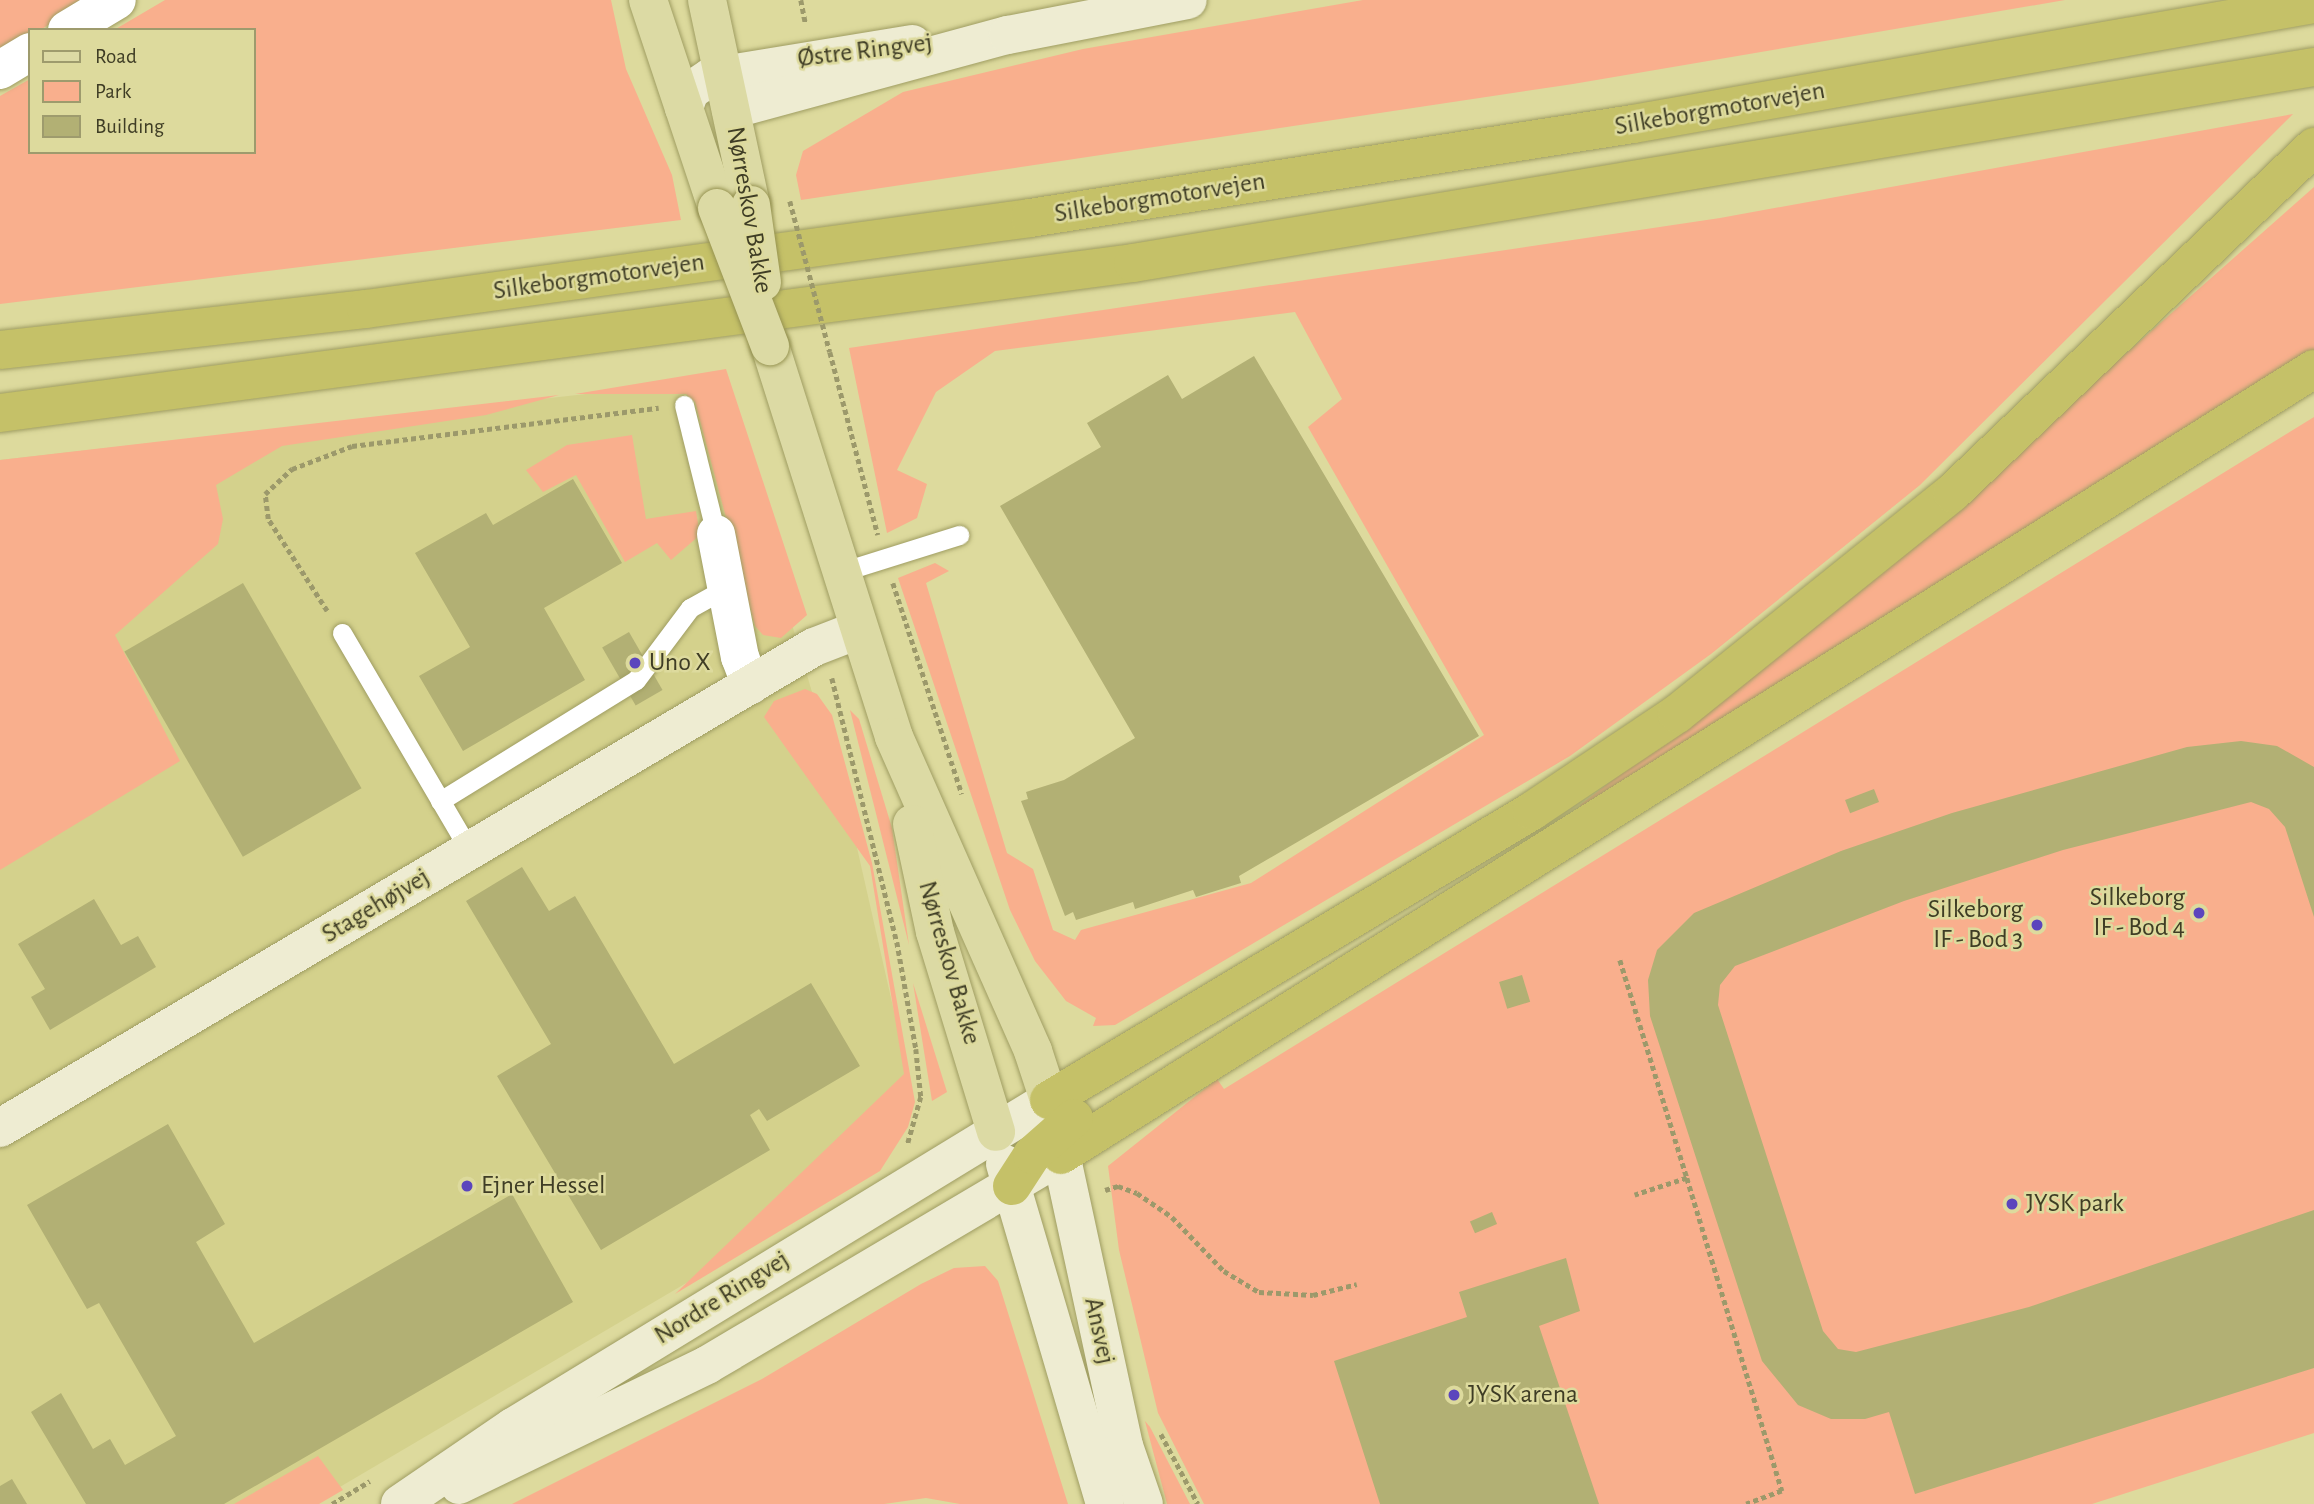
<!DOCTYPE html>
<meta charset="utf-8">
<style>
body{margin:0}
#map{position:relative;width:2314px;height:1504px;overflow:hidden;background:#ddda9d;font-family:"Alegreya Sans",sans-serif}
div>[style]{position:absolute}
.built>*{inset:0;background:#d4d18c}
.green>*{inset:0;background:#f9af8d}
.building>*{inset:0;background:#b2b074;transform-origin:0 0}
.path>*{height:4.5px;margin-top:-2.25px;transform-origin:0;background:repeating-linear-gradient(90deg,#9c996b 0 5px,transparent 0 8.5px)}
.roads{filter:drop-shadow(0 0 2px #9f9d62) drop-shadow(0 0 2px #9f9d62)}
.lane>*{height:19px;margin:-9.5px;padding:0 9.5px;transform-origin:9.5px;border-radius:9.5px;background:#fff}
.street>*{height:38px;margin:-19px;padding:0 19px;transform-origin:19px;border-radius:19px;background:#fff}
.secondary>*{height:38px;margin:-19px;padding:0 19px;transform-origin:19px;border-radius:19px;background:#eeecd2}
.primary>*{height:38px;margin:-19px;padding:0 19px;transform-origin:19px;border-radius:19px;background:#dcdaa4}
.highway>*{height:38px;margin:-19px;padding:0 19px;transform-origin:19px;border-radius:19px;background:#c5c168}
.path-bridge>*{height:4.5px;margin-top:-2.25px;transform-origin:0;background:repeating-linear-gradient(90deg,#9c996b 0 5px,transparent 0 8.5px)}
.bridges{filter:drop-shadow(0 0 2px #969351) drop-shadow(0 0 2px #969351)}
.primary-bridge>*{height:38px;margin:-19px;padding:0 19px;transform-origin:19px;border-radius:19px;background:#dcdaa4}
.dots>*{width:19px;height:19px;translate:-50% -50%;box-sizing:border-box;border:4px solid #ddda9d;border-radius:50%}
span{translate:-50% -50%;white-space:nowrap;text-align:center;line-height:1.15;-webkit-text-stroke:5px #ddda9d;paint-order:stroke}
.street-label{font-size:26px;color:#3f3d25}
.poi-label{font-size:26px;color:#3f3d25}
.left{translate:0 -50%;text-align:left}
.right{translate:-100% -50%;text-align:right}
.legend{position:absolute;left:28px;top:28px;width:228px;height:126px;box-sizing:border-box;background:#ddda9d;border:2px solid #9e9b6d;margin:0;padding:9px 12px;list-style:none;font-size:21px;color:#3f3d25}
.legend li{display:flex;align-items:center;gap:14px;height:35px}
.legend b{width:35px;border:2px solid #9e9b6d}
</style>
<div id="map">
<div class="built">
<i style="clip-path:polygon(719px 379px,853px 830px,910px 1082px,744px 1249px,311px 1504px,0 1504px,0 460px)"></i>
</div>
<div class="green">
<i style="clip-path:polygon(0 0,91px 0,40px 30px,30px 30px,30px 36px,0 54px)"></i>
<i style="clip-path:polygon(165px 0,611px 0,626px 69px,672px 175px,681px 220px,0 304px,0 96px,30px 79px,30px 152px,254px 152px,254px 30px,114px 30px)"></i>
<i style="clip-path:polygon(1363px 0,2065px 0,1573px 84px,801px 200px,796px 175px,803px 151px,903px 92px,1083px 49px)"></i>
<i style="clip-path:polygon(2293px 114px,1920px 485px,1711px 654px,1570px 756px,1115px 1025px,1093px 1026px,1096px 1018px,1066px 1001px,1035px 961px,1010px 910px,898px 578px,935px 563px,949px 571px,926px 583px,1007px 853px,1033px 869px,1053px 930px,1075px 940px,1081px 930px,1251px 883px,1484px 735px,1308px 427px,1342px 399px,1295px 312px,995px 351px,936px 392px,897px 470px,927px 484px,917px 518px,887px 533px,849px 348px,1720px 218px)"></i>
<i style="clip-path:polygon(2314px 187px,2314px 355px,1586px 818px,1580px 805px,1837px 609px)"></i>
<i style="clip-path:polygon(726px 369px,807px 615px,781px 638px,763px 635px,755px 626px,695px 402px,686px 394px,575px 394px)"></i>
<i style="clip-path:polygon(559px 395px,486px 415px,282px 446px,216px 485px,223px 519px,218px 544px,115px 635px,180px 761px,0 870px,0 460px)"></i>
<i style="clip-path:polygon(2314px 417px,2314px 1433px,2092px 1504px,1204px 1504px,1158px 1413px,1119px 1250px,1108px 1166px,1217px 1079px,1224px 1089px)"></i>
<i style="clip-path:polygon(632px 435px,646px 519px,696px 511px,700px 535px,671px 560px,657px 543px,625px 562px,576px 475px,543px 492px,526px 470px,567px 445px)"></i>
<i style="clip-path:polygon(805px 689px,817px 694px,832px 715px,872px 863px,915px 1102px,908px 1127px,880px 1171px,675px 1294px,904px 1074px,870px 866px,764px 717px,774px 701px)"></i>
<i style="clip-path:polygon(850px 710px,859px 719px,892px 828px,909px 945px)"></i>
<i style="clip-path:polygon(913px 983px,947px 1092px,932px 1101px)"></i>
<i style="clip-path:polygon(985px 1266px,998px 1281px,1068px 1504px,960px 1504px,926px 1498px,884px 1504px,512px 1504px,762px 1379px,921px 1284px,954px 1268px)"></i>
<i style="clip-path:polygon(1145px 1421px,1150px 1427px,1190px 1504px,1167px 1504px)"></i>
<i style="clip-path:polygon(318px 1456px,343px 1490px,319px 1504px,234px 1504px)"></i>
</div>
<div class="building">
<i style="clip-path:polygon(1254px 356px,1479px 736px,1239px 876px,1241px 883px,1196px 897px,1193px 890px,1135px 909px,1133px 902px,1076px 920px,1073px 912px,1065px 916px,1021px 801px,1028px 799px,1026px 792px,1064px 780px,1135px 738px,1000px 506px,1101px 447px,1087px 423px,1168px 375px,1182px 399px)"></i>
<i style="clip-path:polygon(573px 479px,622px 563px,544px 608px,585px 680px,463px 751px,419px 676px,470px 647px,415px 553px,486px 513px,493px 525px)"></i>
<i style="left:243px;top:583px;width:237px;height:137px;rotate:60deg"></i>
<i style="left:629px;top:632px;width:67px;height:31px;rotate:60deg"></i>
<i style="clip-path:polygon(2241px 741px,2277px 746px,2314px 767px,2314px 917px,2285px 827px,2269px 809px,2251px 802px,2063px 850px,1904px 901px,1735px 966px,1720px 985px,1718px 1005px,1823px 1331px,1838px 1349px,1856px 1352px,2029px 1307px,2314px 1210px,2314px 1368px,1915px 1494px,1889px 1412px,1865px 1419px,1831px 1419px,1798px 1405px,1762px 1361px,1650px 1016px,1648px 980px,1657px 950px,1694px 913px,1841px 851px,1952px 813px,2187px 747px)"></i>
<i style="left:1874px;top:789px;width:14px;height:31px;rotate:69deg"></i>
<i style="clip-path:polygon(522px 867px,549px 911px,575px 896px,674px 1064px,811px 983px,860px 1066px,767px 1121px,759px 1109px,750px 1115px,770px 1150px,601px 1250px,497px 1076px,551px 1044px,466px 901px)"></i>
<i style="clip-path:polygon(94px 899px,121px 945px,138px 936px,156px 967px,50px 1030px,31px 997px,45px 989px,18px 944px)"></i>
<i style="left:1522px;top:975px;width:28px;height:24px;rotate:73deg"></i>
<i style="clip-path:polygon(168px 1124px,225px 1224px,196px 1242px,254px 1343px,512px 1194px,573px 1302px,224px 1504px,86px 1504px,31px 1412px,61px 1393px,93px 1449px,110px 1439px,125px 1465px,176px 1436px,99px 1303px,87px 1309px,27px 1205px)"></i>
<i style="left:1492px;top:1212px;width:13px;height:24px;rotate:67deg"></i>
<i style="clip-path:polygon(1566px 1258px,1580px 1311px,1539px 1326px,1599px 1504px,1380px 1504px,1334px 1361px,1467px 1317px,1459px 1292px)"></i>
<i style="clip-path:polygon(12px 1479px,27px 1504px,0 1504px,0 1486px)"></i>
</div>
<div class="path">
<i style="left:801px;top:0;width:25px;rotate:79deg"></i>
<i style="left:830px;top:352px;width:189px;rotate:75.3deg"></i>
<i style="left:893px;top:583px;width:222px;rotate:71.9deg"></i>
<i style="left:327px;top:611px;width:109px;rotate:-122.7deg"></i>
<i style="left:268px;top:519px;width:25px;rotate:-97deg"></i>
<i style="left:265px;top:494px;width:37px;rotate:-43deg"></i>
<i style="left:292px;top:469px;width:64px;rotate:-21deg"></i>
<i style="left:352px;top:446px;width:309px;rotate:-7.1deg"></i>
<i style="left:832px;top:678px;width:272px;rotate:76.2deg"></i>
<i style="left:897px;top:942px;width:109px;rotate:79.9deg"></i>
<i style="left:916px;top:1049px;width:48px;rotate:84.1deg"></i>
<i style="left:921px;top:1097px;width:48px;rotate:105.8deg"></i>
<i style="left:1620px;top:960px;width:228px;rotate:72.9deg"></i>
<i style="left:1687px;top:1178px;width:55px;rotate:161.9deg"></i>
<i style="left:1687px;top:1178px;width:327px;rotate:73.1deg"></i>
<i style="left:1782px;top:1491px;width:38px;rotate:160deg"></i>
<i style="left:1105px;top:1190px;width:14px;rotate:-17deg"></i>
<i style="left:1118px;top:1186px;width:20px;rotate:20deg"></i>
<i style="left:1137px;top:1193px;width:42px;rotate:34.4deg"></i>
<i style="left:1172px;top:1217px;width:75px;rotate:46.1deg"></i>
<i style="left:1224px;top:1271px;width:41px;rotate:31deg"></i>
<i style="left:1259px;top:1292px;width:54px;rotate:3.2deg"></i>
<i style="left:1313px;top:1295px;width:45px;rotate:-14deg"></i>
<i style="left:1161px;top:1434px;width:79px;rotate:62.1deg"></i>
<i style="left:332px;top:1504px;width:44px;rotate:-31.2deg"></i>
</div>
<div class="roads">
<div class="lane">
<i style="left:684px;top:405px;width:133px;rotate:76.1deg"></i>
<i style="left:841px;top:572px;width:124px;rotate:-17.4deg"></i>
<i style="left:342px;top:633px;width:253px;rotate:59.6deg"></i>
<i style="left:440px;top:801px;width:230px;rotate:-31.7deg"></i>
<i style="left:636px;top:680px;width:90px;rotate:-53.1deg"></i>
<i style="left:690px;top:608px;width:41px;rotate:-29.1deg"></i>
</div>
<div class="street">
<i style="left:67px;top:30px;width:58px;rotate:-31deg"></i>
<i style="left:0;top:70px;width:35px;rotate:-31deg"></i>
<i style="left:716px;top:534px;width:125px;rotate:79deg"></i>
<i style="left:740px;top:657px;width:30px;rotate:69deg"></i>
</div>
<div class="secondary">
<i style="left:684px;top:108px;width:18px;rotate:-71deg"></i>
<i style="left:690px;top:91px;width:25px;rotate:-34deg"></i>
<i style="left:711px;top:77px;width:204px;rotate:-9.3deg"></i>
<i style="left:731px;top:110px;width:287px;rotate:-15.2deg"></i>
<i style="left:1008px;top:35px;width:183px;rotate:-11deg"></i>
<i style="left:1054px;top:1122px;width:331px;rotate:77.8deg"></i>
<i style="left:1124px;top:1446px;width:61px;rotate:71deg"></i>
<i style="left:0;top:1128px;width:945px;rotate:-30.58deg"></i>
<i style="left:814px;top:647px;width:47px;rotate:-21.1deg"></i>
<i style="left:1005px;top:1164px;width:354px;rotate:73.6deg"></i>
<i style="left:459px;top:1485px;width:276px;rotate:-25.8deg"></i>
<i style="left:707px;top:1365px;width:386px;rotate:-30.6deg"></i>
<i style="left:400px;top:1504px;width:137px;rotate:-34.3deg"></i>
<i style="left:513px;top:1427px;width:628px;rotate:-31.39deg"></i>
</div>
<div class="primary">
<i style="left:648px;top:0;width:219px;rotate:71.6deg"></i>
<i style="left:707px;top:0;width:210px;rotate:77.9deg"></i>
<i style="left:770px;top:346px;width:410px;rotate:72.4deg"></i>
<i style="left:894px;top:737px;width:343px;rotate:66.1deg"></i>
<i style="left:1033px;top:1051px;width:52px;rotate:71.9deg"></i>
<i style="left:912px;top:824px;width:110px;rotate:78deg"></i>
<i style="left:935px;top:932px;width:209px;rotate:73deg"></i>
</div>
<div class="highway">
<i style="left:0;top:350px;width:368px;rotate:-6.4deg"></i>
<i style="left:366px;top:309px;width:670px;rotate:-7.8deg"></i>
<i style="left:1030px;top:218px;width:610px;rotate:-8.86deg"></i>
<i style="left:1633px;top:124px;width:691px;rotate:-9.99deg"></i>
<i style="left:0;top:413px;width:1143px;rotate:-7.54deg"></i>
<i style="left:1133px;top:263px;width:1197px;rotate:-9.42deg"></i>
<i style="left:1049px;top:1100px;width:563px;rotate:-30.89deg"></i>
<i style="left:1532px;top:811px;width:174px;rotate:-33.8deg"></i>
<i style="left:1677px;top:714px;width:353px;rotate:-38.8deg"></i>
<i style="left:1952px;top:493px;width:501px;rotate:-43.71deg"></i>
<i style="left:1061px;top:1155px;width:1479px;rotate:-32.1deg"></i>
<i style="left:1012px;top:1186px;width:37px;rotate:-57deg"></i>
<i style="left:1032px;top:1155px;width:56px;rotate:-41.4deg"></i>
</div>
</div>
<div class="path-bridge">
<i style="left:790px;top:201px;width:156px;rotate:75.2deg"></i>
</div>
<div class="bridges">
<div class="primary-bridge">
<i style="left:751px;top:205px;width:78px;rotate:81.9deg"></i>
<i style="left:717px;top:208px;width:148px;rotate:69deg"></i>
</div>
</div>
<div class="dots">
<i style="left:635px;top:663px;background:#5b45bd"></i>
<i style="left:2199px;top:913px;background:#5b45bd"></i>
<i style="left:2037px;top:925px;background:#5b45bd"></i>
<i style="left:467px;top:1186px;background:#5b45bd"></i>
<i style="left:2012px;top:1204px;background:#5b45bd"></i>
<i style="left:1454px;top:1395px;background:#5b45bd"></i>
</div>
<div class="street-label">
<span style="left:865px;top:51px;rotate:-7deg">Østre Ringvej</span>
<span style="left:1720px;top:109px;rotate:-10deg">Silkeborgmotorvejen</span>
<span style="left:1160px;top:198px;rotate:-9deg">Silkeborgmotorvejen</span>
<span style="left:749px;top:210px;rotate:80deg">Nørreskov Bakke</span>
<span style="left:599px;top:277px;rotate:-8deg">Silkeborgmotorvejen</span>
<span style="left:376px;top:906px;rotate:-31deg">Stagehøjvej</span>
<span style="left:949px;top:963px;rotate:74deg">Nørreskov Bakke</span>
<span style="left:722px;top:1298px;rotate:-32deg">Nordre Ringvej</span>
<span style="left:1099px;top:1331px;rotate:78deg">Ansvej</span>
</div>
<div class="poi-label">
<span class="left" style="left:649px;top:663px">Uno X</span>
<span class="right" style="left:2185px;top:913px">Silkeborg<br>IF - Bod 4</span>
<span class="right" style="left:2023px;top:925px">Silkeborg<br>IF - Bod 3</span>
<span class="left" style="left:481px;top:1186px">Ejner Hessel</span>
<span class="left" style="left:2026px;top:1204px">JYSK park</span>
<span class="left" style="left:1468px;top:1395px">JYSK arena</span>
</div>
<ul class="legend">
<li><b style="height:9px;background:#dcdaa4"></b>Road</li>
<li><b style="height:19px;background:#f9af8d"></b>Park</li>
<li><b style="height:19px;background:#b2b074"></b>Building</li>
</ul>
</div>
